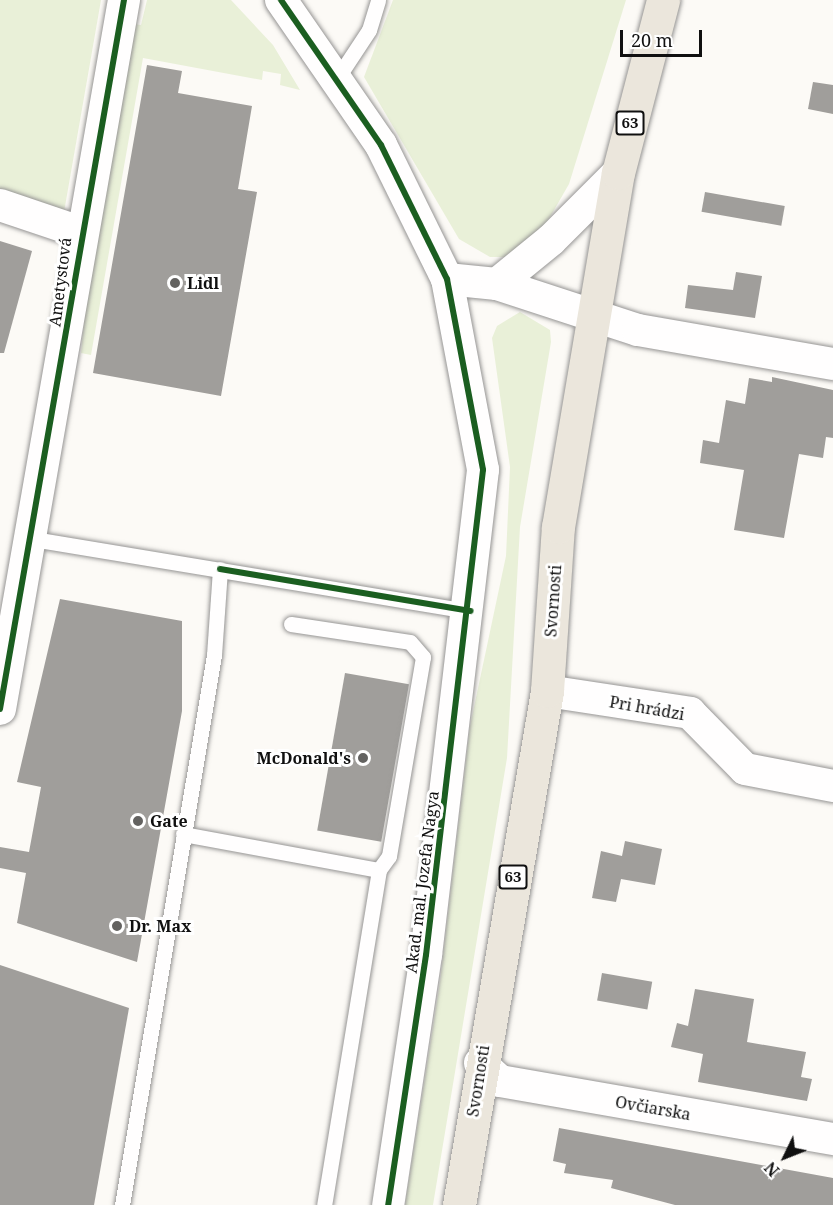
<!DOCTYPE html>
<meta charset="utf-8">
<style>
body{margin:0}
#map{position:relative;width:833px;height:1205px;overflow:hidden;background:#fcfaf6;font-family:"Noto Serif",serif}
div>[style]{position:absolute}
.green>*{inset:0;background:#e9f0d8}
.building>*{inset:0;background:#a09e9b;transform-origin:0 0}
.roads{filter:drop-shadow(0 0 2px #969594) drop-shadow(0 0 2px #969594)}
.lane>*{height:15px;margin:-7.5px;padding:0 7.5px;transform-origin:7.5px;border-radius:7.5px;background:#fffefe}
.street>*{height:32px;margin:-16px;padding:0 16px;transform-origin:16px;border-radius:16px;background:#fffefe}
.primary>*{height:33px;margin:-16.5px;padding:0 16.5px;transform-origin:16.5px;border-radius:16.5px;background:#ebe6dc}
.cycleway>*{height:6px;margin:-3px;padding:0 3px;transform-origin:3px;border-radius:3px;background:#1b5e20}
.dots>*{width:16px;height:16px;translate:-50% -50%;box-sizing:border-box;border:3px solid #fff;border-radius:50%}
span{translate:-50% -50%;white-space:nowrap;text-align:center;line-height:1.15;-webkit-text-stroke:6px #fff;paint-order:stroke}
.shield-label span{padding:2px 4px;background:#fff;border:2px solid;border-radius:4px;-webkit-text-stroke-width:0}
.shield-label{font-size:15px;color:#101010;font-weight:700}
.street-label{font-size:16px;color:#101010}
.poi-label{font-size:16px;color:#101010;font-weight:700}
.left{translate:0 -50%;text-align:left}
.right{translate:-100% -50%;text-align:right}
.north{position:absolute;left:755px;top:1127px;width:60px;height:60px;-webkit-text-stroke:4px #fff;paint-order:stroke;rotate:227deg;font-size:16px;font-weight:700;line-height:24px;text-align:center;color:#101010}
.north::after{content:'';display:block;margin:auto;width:21px;height:27px;background:#101010;clip-path:polygon(50% 0,100% 100%,50% 72%,0 100%)}
.scale{position:absolute;left:620px;top:30px;width:82px;height:27px;box-sizing:border-box;border:3px solid #101010;border-top:0;padding-left:8px;font-size:18px;line-height:21px;white-space:nowrap;color:#101010;-webkit-text-stroke:4px #fff;paint-order:stroke}
</style>
<div id="map">
<div class="green">
<i style="clip-path:polygon(0 0,101px 0,64px 212px,0 190px)"></i>
<i style="clip-path:polygon(147px 0,231px 0,273px 45px,300px 90px,280px 85px,281px 74px,263px 71px,262px 80px,143px 58px,91px 355px,81px 353px,86px 301px,133px 24px,141px 25px)"></i>
<i style="clip-path:polygon(393px 0,626px 0,569px 184px,538px 238px,507px 257px,490px 257px,459px 239px,364px 77px)"></i>
<i style="clip-path:polygon(520px 312px,550px 330px,551px 342px,520px 527px,507px 758px,433px 1205px,405px 1205px,440px 982px,470px 726px,506px 556px,510px 467px,492px 338px,497px 326px)"></i>
</div>
<div class="building">
<i style="clip-path:polygon(147px 65px,182px 71px,178px 93px,252px 106px,238px 189px,257px 192px,221px 396px,93px 373px)"></i>
<i style="clip-path:polygon(813px 82px,833px 85px,833px 114px,808px 109px)"></i>
<i style="left:705px;top:192px;width:81px;height:20px;rotate:10deg"></i>
<i style="clip-path:polygon(0 241px,32px 251px,4px 353px,0 353px)"></i>
<i style="clip-path:polygon(736px 272px,762px 276px,755px 318px,685px 308px,688px 285px,733px 290px)"></i>
<i style="clip-path:polygon(772px 377px,833px 390px,833px 438px,826px 437px,823px 458px,799px 454px,784px 538px,734px 530px,744px 470px,700px 463px,703px 440px,719px 443px,726px 400px,745px 404px,749px 378px,772px 382px)"></i>
<i style="clip-path:polygon(60px 599px,182px 621px,182px 711px,137px 962px,17px 923px,26px 873px,0 868px,0 847px,29px 852px,41px 787px,17px 782px)"></i>
<i style="left:345px;top:673px;width:65px;height:160px;rotate:10deg"></i>
<i style="clip-path:polygon(625px 841px,662px 849px,655px 885px,621px 879px,616px 902px,592px 898px,601px 851px,622px 856px)"></i>
<i style="clip-path:polygon(0 965px,129px 1008px,94px 1205px,0 1205px)"></i>
<i style="left:602px;top:973px;width:51px;height:28px;rotate:10deg"></i>
<i style="clip-path:polygon(695px 989px,754px 999px,747px 1042px,806px 1052px,801px 1077px,812px 1079px,807px 1101px,698px 1082px,703px 1054px,671px 1047px,677px 1023px,688px 1026px)"></i>
<i style="clip-path:polygon(559px 1128px,833px 1178px,833px 1205px,675px 1205px,611px 1188px,613px 1180px,564px 1173px,566px 1164px,553px 1161px)"></i>
</div>
<div class="roads">
<div class="lane">
<i style="left:338px;top:77px;width:56px;rotate:-56.6deg"></i>
<i style="left:369px;top:30px;width:31px;rotate:-73deg"></i>
<i style="left:33px;top:539px;width:443px;rotate:9.4deg"></i>
<i style="left:291px;top:624px;width:120px;rotate:8.6deg"></i>
<i style="left:410px;top:642px;width:20px;rotate:49deg"></i>
<i style="left:423px;top:657px;width:202px;rotate:99.7deg"></i>
<i style="left:389px;top:856px;width:17px;rotate:126deg"></i>
<i style="left:183px;top:834px;width:199px;rotate:10.4deg"></i>
<i style="left:379px;top:870px;width:339px;rotate:99.3deg"></i>
<i style="left:122px;top:1205px;width:558px;rotate:-80.5deg"></i>
<i style="left:214px;top:655px;width:86px;rotate:-86deg"></i>
</div>
<div class="street">
<i style="left:281px;top:0;width:176px;rotate:55.4deg"></i>
<i style="left:381px;top:145px;width:149px;rotate:63.8deg"></i>
<i style="left:447px;top:279px;width:194px;rotate:79.3deg"></i>
<i style="left:483px;top:470px;width:488px;rotate:96.7deg"></i>
<i style="left:426px;top:955px;width:253px;rotate:98.6deg"></i>
<i style="left:0;top:205px;width:84px;rotate:18.6deg"></i>
<i style="left:447px;top:279px;width:50px;rotate:5.7deg"></i>
<i style="left:497px;top:284px;width:148px;rotate:18.1deg"></i>
<i style="left:638px;top:330px;width:198px;rotate:9.9deg"></i>
<i style="left:497px;top:284px;width:70px;rotate:-39.2deg"></i>
<i style="left:551px;top:240px;width:95px;rotate:-45deg"></i>
<i style="left:547px;top:691px;width:145px;rotate:8.7deg"></i>
<i style="left:690px;top:713px;width:78px;rotate:45.5deg"></i>
<i style="left:745px;top:769px;width:90px;rotate:10.9deg"></i>
<i style="left:0;top:709px;width:720px;rotate:-80.08deg"></i>
<i style="left:480px;top:1063px;width:27px;rotate:42deg"></i>
<i style="left:500px;top:1081px;width:338px;rotate:9.9deg"></i>
</div>
<div class="primary">
<i style="left:459px;top:1205px;width:521px;rotate:-80.28deg"></i>
<i style="left:547px;top:691px;width:164px;rotate:-86.2deg"></i>
<i style="left:558px;top:527px;width:359px;rotate:-80.4deg"></i>
<i style="left:618px;top:173px;width:179px;rotate:-75.4deg"></i>
</div>
</div>
<div class="cycleway">
<i style="left:281px;top:0;width:176px;rotate:55.4deg"></i>
<i style="left:381px;top:145px;width:149px;rotate:63.8deg"></i>
<i style="left:447px;top:279px;width:194px;rotate:79.3deg"></i>
<i style="left:483px;top:470px;width:488px;rotate:96.7deg"></i>
<i style="left:426px;top:955px;width:253px;rotate:98.6deg"></i>
<i style="left:220px;top:569px;width:254px;rotate:9.5deg"></i>
<i style="left:0;top:709px;width:720px;rotate:-80.08deg"></i>
</div>
<div class="dots">
<i style="left:175px;top:283px;background:#636260"></i>
<i style="left:363px;top:758px;background:#636260"></i>
<i style="left:138px;top:821px;background:#636260"></i>
<i style="left:117px;top:926px;background:#636260"></i>
</div>
<div class="shield-label">
<span style="left:630px;top:123px">63</span>
<span style="left:513px;top:877px">63</span>
</div>
<div class="street-label">
<span style="left:60px;top:282px;rotate:-83deg">Ametystová</span>
<span style="left:553px;top:601px;rotate:-86deg">Svornosti</span>
<span style="left:647px;top:708px;rotate:10deg">Pri hrádzi</span>
<span style="left:422px;top:882px;rotate:-83deg">Akad. mal. Jozefa Nagya</span>
<span style="left:478px;top:1081px;rotate:-81deg">Svornosti</span>
<span style="left:653px;top:1108px;rotate:10deg">Ovčiarska</span>
</div>
<div class="poi-label">
<span class="left" style="left:187px;top:283px">Lidl</span>
<span class="right" style="left:351px;top:758px">McDonald's</span>
<span class="left" style="left:150px;top:821px">Gate</span>
<span class="left" style="left:129px;top:926px">Dr. Max</span>
</div>
<div class="north">N</div>
<div class="scale">20 m</div>
</div>
